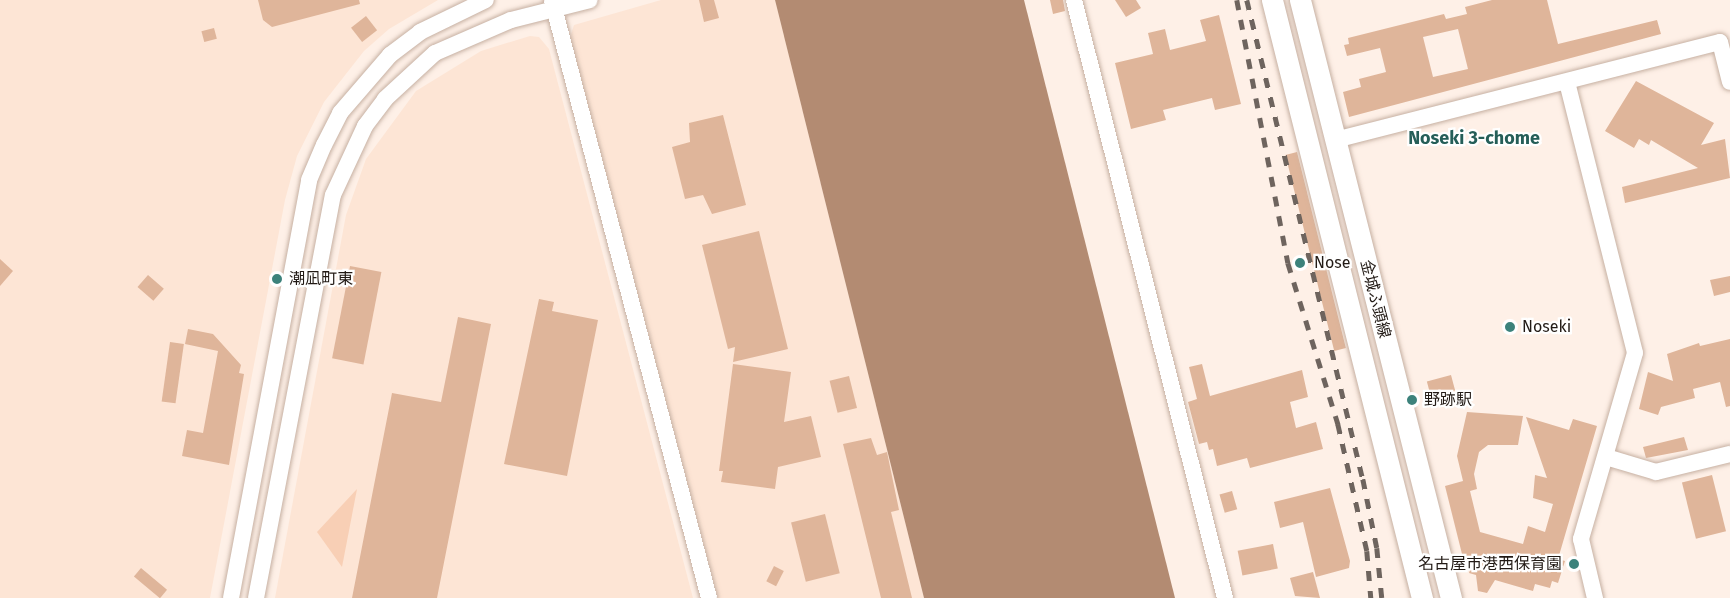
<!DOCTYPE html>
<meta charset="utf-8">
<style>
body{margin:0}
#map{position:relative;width:1730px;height:598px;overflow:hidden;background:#fef0e7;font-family:"Fira Sans","Noto Sans JP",sans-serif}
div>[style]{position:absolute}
.built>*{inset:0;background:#fde5d5}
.green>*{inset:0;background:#f8cfb5}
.water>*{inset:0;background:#b38b72}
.building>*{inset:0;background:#dfb59a;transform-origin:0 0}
.roads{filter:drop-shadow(0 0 2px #c6b0a2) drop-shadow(0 0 2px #c6b0a2)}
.minor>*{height:16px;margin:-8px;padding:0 8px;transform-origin:8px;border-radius:8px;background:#fff}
.major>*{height:21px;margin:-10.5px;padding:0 10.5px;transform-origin:10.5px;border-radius:10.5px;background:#fff}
.rail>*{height:4.5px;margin-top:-2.25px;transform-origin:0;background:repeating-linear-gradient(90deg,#6e645e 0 10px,transparent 0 20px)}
.dots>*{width:16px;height:16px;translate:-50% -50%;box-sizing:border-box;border:3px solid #fff;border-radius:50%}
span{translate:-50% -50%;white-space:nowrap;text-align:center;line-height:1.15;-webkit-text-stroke:4.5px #fff;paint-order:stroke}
.poi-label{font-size:16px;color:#211914}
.left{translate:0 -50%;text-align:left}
.right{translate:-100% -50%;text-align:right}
.street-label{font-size:16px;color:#211914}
.neighbourhood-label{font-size:18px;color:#255e58;font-weight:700}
</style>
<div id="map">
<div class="built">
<i style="clip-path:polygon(0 0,438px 0,389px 29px,364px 51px,324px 102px,297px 156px,285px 200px,210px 598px,0 598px)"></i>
<i style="clip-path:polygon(661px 0,775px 0,924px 598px,718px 598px,570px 38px,574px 25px)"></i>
<i style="clip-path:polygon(530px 36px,539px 37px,549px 49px,693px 598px,275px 598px,346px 215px,366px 159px,416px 91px,481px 51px)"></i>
</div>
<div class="green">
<i style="clip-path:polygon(357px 489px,342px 567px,317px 532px)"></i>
</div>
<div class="water">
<i style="clip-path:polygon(775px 0,1024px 0,1175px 598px,924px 598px)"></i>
</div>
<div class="building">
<i style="clip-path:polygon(258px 0,359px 0,360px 4px,272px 27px,263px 20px)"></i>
<i style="clip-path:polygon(699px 0,714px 0,719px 18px,704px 22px)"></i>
<i style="clip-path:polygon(1050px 0,1063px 0,1065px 11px,1053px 14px)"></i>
<i style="clip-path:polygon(1115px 0,1136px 0,1141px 8px,1126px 17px)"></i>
<i style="clip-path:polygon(evenodd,1492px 0,1547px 0,1558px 44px,1657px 20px,1661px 34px,1349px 117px,1343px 92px,1361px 87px,1359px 79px,1386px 72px,1380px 48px,1347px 56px,1344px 45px,1349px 44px,1348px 38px,1444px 14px,1446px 19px,1467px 14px,1465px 7px,1492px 0,1458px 29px,1468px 69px,1433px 77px,1423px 37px,1458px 29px)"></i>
<i style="clip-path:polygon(1219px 15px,1241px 104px,1215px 110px,1212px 98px,1163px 110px,1166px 120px,1131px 129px,1115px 63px,1153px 54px,1148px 33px,1165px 29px,1170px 50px,1206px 41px,1200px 20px)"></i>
<i style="left:366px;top:16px;width:18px;height:19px;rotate:52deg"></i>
<i style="left:214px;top:28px;width:11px;height:13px;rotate:75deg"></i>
<i style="clip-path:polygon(1636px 81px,1714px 123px,1701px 145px,1725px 139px,1730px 178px,1625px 203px,1622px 187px,1698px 168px,1651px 140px,1649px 145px,1639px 139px,1634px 148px,1605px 131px)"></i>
<i style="clip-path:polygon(723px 115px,746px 205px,712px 214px,703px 195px,685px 199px,672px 147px,690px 142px,689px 123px)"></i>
<i style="left:1297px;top:152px;width:202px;height:12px;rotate:76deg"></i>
<i style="clip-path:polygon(759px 231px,788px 349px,733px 362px,735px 347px,728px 349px,702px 245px)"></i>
<i style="clip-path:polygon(0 259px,13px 271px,0 286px)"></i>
<i style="left:350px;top:266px;width:32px;height:94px;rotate:11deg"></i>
<i style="left:148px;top:275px;width:21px;height:16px;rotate:41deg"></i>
<i style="clip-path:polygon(1730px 276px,1730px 292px,1714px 296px,1710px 280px)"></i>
<i style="clip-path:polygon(539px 299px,554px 302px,552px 311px,598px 320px,567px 476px,504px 464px)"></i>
<i style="clip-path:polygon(458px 317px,491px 324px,437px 598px,352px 598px,392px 393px,441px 402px)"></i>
<i style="clip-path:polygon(188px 329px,213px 334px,241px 365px,239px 373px,244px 374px,229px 465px,182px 456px,187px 430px,203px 433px,218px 351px,185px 344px)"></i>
<i style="clip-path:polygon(1730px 339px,1730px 406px,1726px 407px,1720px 382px,1693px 389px,1695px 398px,1661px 407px,1658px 415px,1639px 409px,1648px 372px,1673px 381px,1667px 354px,1699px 343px,1700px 346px)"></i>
<i style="left:170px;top:342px;width:14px;height:60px;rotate:8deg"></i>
<i style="clip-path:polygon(733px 364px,791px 372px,784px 422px,811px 416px,821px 457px,778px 467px,775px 489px,721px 482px,723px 471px,719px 471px)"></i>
<i style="clip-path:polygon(1202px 364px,1210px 396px,1302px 370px,1308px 397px,1290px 402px,1296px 428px,1316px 422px,1323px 449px,1250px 468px,1247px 458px,1217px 466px,1213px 449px,1209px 450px,1207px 442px,1199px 444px,1188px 402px,1197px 399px,1189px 367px)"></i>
<i style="left:1451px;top:375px;width:16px;height:25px;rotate:75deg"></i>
<i style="left:849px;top:376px;width:33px;height:20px;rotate:76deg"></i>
<i style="clip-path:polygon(1467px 412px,1523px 416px,1518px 445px,1488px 445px,1479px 452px,1474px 474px,1477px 489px,1470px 491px,1480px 532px,1523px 544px,1528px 526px,1545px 532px,1553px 504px,1533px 498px,1535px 475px,1547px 478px,1526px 417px,1569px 430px,1573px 419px,1597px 426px,1558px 559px,1565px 561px,1558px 583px,1552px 581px,1550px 588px,1535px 584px,1533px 591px,1495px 580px,1487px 593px,1478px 591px,1476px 575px,1469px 573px,1473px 561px,1463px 558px,1445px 486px,1463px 481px,1457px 456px)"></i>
<i style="clip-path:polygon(1684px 437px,1688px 450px,1646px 458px,1643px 447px)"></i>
<i style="clip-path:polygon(871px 438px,877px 455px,887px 452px,899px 510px,891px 512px,912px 598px,881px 598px,843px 444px)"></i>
<i style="left:1712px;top:475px;width:58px;height:31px;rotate:76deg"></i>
<i style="clip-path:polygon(1330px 488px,1350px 561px,1349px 568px,1316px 577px,1303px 522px,1280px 528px,1274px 502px)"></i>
<i style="left:1232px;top:491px;width:19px;height:13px;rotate:74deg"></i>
<i style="left:825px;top:514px;width:61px;height:35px;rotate:76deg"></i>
<i style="left:1273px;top:544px;width:25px;height:36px;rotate:79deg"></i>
<i style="left:774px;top:566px;width:11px;height:17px;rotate:27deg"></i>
<i style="left:141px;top:568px;width:34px;height:11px;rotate:40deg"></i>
<i style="clip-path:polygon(1313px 572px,1320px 598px,1295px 596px,1290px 578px)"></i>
</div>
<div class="roads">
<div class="minor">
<i style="left:552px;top:0;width:618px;rotate:75.29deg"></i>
<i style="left:1074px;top:0;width:617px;rotate:75.83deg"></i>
<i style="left:1567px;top:82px;width:279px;rotate:75.9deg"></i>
<i style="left:1635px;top:353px;width:194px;rotate:106.2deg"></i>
<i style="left:1581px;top:539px;width:61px;rotate:76.7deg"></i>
<i style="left:1335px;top:140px;width:397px;rotate:-14.3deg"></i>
<i style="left:1720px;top:42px;width:41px;rotate:76deg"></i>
<i style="left:1606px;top:457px;width:52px;rotate:16.7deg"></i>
<i style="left:1656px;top:472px;width:76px;rotate:-13.7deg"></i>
<i style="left:231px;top:598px;width:425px;rotate:-79.4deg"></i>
<i style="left:309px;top:180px;width:38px;rotate:-67deg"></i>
<i style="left:324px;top:145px;width:36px;rotate:-63deg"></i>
<i style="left:340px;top:113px;width:77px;rotate:-49.2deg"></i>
<i style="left:390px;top:55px;width:38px;rotate:-37deg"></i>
<i style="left:420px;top:32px;width:73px;rotate:-25.9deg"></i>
<i style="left:256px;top:598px;width:410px;rotate:-79.2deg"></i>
<i style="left:333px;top:195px;width:76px;rotate:-65.1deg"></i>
<i style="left:365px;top:126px;width:34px;rotate:-53deg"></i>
<i style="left:385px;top:99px;width:68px;rotate:-42.6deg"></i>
<i style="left:435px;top:53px;width:83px;rotate:-23.5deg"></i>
<i style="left:511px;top:20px;width:81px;rotate:-14.2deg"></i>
</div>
<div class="major">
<i style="left:1272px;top:0;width:617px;rotate:75.92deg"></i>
<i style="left:1300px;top:0;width:617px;rotate:75.83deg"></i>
</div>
</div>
<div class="rail">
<i style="left:1237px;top:0;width:268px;rotate:79deg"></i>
<i style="left:1288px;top:263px;width:169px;rotate:72.7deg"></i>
<i style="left:1338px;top:424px;width:130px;rotate:77.1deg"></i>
<i style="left:1367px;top:551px;width:47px;rotate:85.1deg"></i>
<i style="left:1247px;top:0;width:493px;rotate:76.4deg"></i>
<i style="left:1363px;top:479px;width:70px;rotate:78.5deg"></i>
<i style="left:1377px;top:548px;width:50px;rotate:84.3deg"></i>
</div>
<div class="dots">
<i style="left:1300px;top:263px;background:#3c827b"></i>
<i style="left:277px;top:279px;background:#3c827b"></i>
<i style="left:1510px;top:327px;background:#3c827b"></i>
<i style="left:1412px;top:400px;background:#3c827b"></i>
<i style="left:1574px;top:564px;background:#3c827b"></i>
</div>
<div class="poi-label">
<span class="left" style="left:1314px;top:263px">Nose</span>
<span class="left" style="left:289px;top:279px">潮凪町東</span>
<span class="left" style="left:1522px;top:327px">Noseki</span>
<span class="left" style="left:1424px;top:400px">野跡駅</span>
<span class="right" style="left:1562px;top:564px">名古屋市港西保育園</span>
</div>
<div class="street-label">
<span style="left:1375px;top:299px;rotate:76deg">金城ふ頭線</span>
</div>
<div class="neighbourhood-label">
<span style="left:1474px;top:138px">Noseki 3-chome</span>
</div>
</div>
